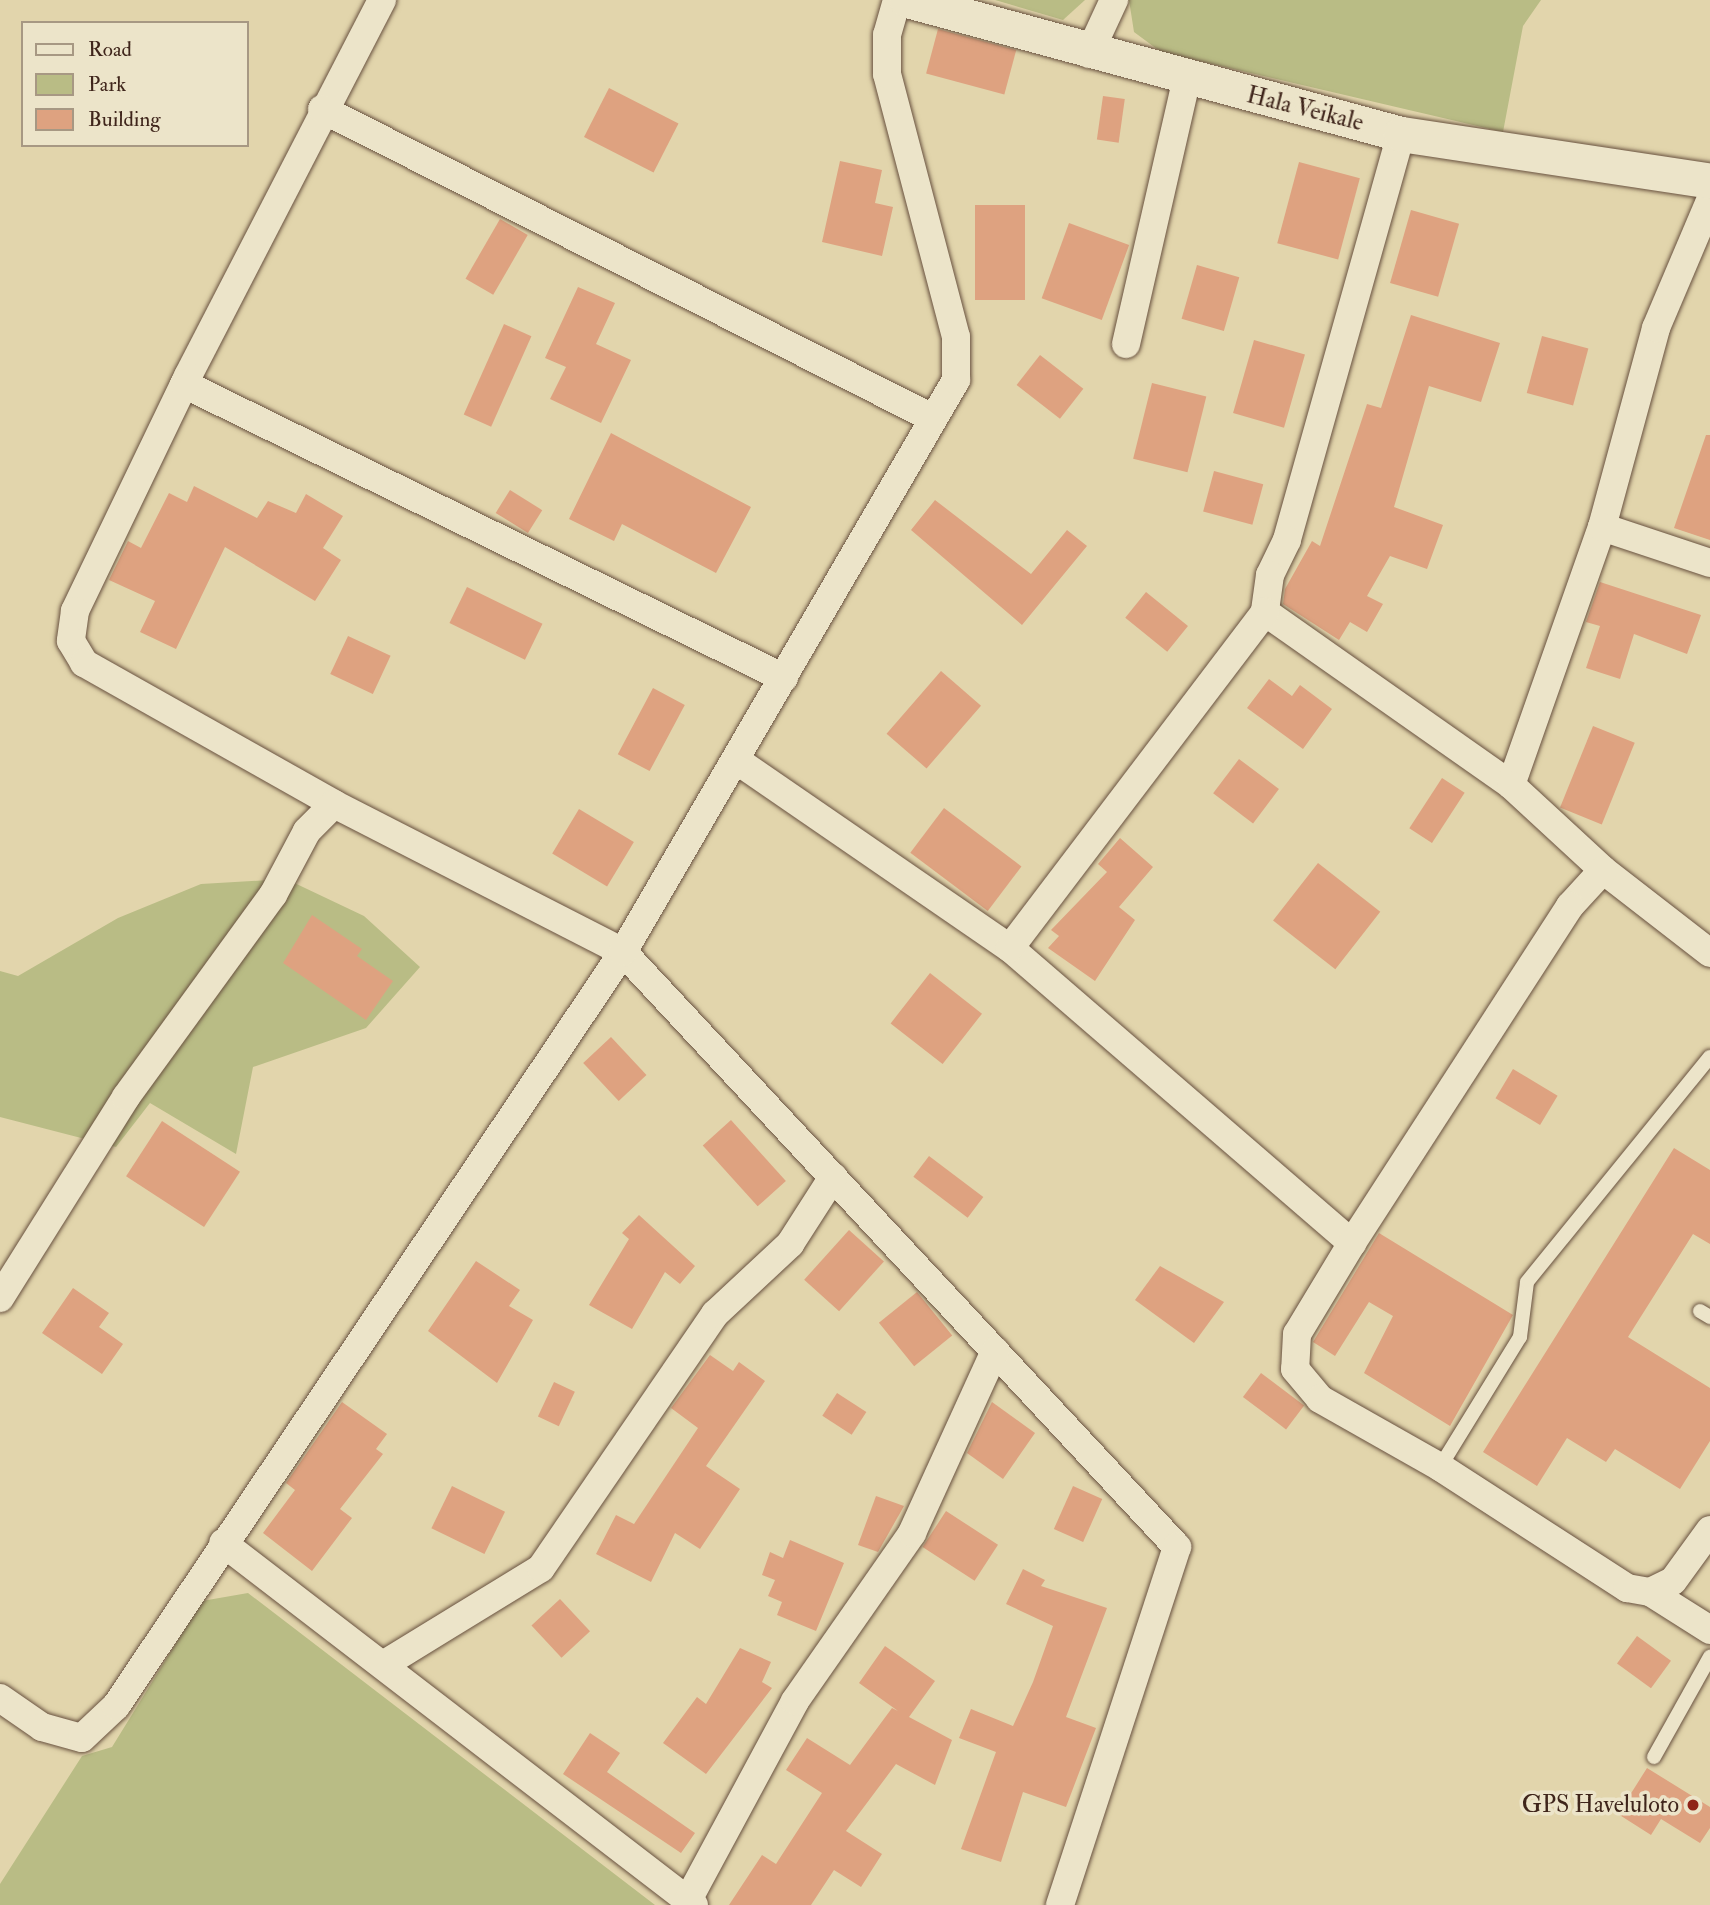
<!DOCTYPE html>
<style>
body{margin:0}
#map{position:relative;width:1710px;height:1905px;overflow:hidden;background:#e2d5ac;font-family:"IM FELL Double Pica",serif}
div>[style]{position:absolute}
.green>*{inset:0;background:#b9bc85}
.building>*{inset:0;background:#dea280;transform-origin:0 0}
.roads{filter:drop-shadow(0 0 2px #68513f) drop-shadow(0 0 2px #68513f)}
.service>*{height:14px;margin:-7px;padding:0 7px;transform-origin:7px;border-radius:7px;background:#ece4c9}
.minor>*{height:28px;margin:-14px;padding:0 14px;transform-origin:14px;border-radius:14px;background:#ece4c9}
.tertiary>*{height:35px;margin:-17.5px;padding:0 17.5px;transform-origin:17.5px;border-radius:17.5px;background:#ece4c9}
.dots>*{width:19px;height:19px;translate:-50% -50%;box-sizing:border-box;border:4px solid #ece4c9;border-radius:50%}
span{translate:-50% -50%;white-space:nowrap;text-align:center;line-height:1.15;-webkit-text-stroke:7px #ece4c9;paint-order:stroke}
.street-label{font-size:24px;color:#3f251b}
.poi-label{font-size:24px;color:#3f251b}
.right{translate:-100% -50%;text-align:right}
.legend{position:absolute;left:21px;top:21px;width:228px;height:126px;box-sizing:border-box;background:#ece4c9;border:2px solid #a79883;margin:0;padding:9px 12px;list-style:none;font-size:21px;color:#3f251b}
.legend li{display:flex;align-items:center;gap:14px;height:35px}
.legend b{width:35px;border:2px solid #a79883}
</style>
<div id="map">
<div class="green">
<i style="clip-path:polygon(995px 0,1085px 0,1063px 20px)"></i>
<i style="clip-path:polygon(1129px 0,1541px 0,1523px 26px,1503px 132px,1161px 52px,1134px 32px)"></i>
<i style="clip-path:polygon(286px 879px,364px 916px,420px 967px,366px 1028px,253px 1067px,236px 1154px,150px 1103px,116px 1147px,0 1117px,0 971px,18px 976px,118px 918px,201px 884px)"></i>
<i style="clip-path:polygon(248px 1593px,655px 1905px,0 1905px,0 1884px,82px 1756px,112px 1747px,202px 1601px)"></i>
</div>
<div class="building">
<i style="left:938px;top:29px;width:81px;height:46px;rotate:15deg"></i>
<i style="left:609px;top:88px;width:78px;height:55px;rotate:27deg"></i>
<i style="left:1103px;top:96px;width:22px;height:44px;rotate:8deg"></i>
<i style="clip-path:polygon(840px 161px,882px 170px,875px 203px,893px 207px,882px 256px,822px 242px)"></i>
<i style="left:1299px;top:162px;width:63px;height:84px;rotate:15deg"></i>
<i style="left:975px;top:205px;width:50px;height:95px"></i>
<i style="left:1411px;top:210px;width:50px;height:76px;rotate:16deg"></i>
<i style="left:500px;top:219px;width:32px;height:69px;rotate:30deg"></i>
<i style="left:1069px;top:223px;width:64px;height:80px;rotate:20deg"></i>
<i style="left:1197px;top:265px;width:44px;height:56px;rotate:16deg"></i>
<i style="clip-path:polygon(578px 287px,615px 303px,596px 344px,631px 360px,601px 423px,550px 399px,566px 367px,545px 358px)"></i>
<i style="clip-path:polygon(1411px 315px,1500px 343px,1481px 402px,1429px 386px,1394px 507px,1443px 525px,1427px 569px,1390px 556px,1367px 596px,1383px 604px,1367px 632px,1350px 622px,1339px 640px,1283px 604px,1285px 589px,1312px 541px,1320px 546px,1367px 404px,1381px 408px)"></i>
<i style="left:504px;top:324px;width:30px;height:99px;rotate:24deg"></i>
<i style="left:1542px;top:336px;width:48px;height:59px;rotate:15deg"></i>
<i style="left:1254px;top:340px;width:53px;height:76px;rotate:16deg"></i>
<i style="left:1040px;top:355px;width:55px;height:38px;rotate:38deg"></i>
<i style="left:1152px;top:383px;width:56px;height:78px;rotate:14deg"></i>
<i style="clip-path:polygon(611px 433px,751px 507px,716px 573px,622px 524px,614px 541px,569px 519px)"></i>
<i style="clip-path:polygon(1706px 435px,1710px 435px,1710px 540px,1674px 528px)"></i>
<i style="left:1214px;top:471px;width:51px;height:42px;rotate:15deg"></i>
<i style="clip-path:polygon(194px 486px,257px 518px,268px 501px,296px 513px,306px 494px,343px 516px,323px 548px,341px 560px,315px 601px,225px 547px,176px 649px,140px 632px,155px 601px,109px 580px,128px 541px,141px 548px,169px 493px,187px 502px)"></i>
<i style="left:510px;top:490px;width:38px;height:27px;rotate:32deg"></i>
<i style="clip-path:polygon(935px 500px,1031px 574px,1067px 530px,1087px 546px,1022px 625px,911px 530px)"></i>
<i style="clip-path:polygon(1600px 582px,1701px 615px,1687px 654px,1634px 634px,1620px 679px,1586px 668px,1600px 626px,1586px 622px)"></i>
<i style="left:467px;top:587px;width:84px;height:40px;rotate:26deg"></i>
<i style="left:1146px;top:592px;width:54px;height:33px;rotate:39deg"></i>
<i style="left:348px;top:636px;width:47px;height:42px;rotate:25deg"></i>
<i style="left:941px;top:671px;width:53px;height:83px;rotate:41deg"></i>
<i style="clip-path:polygon(1269px 679px,1292px 696px,1300px 685px,1332px 709px,1303px 749px,1247px 708px)"></i>
<i style="left:653px;top:688px;width:36px;height:75px;rotate:28deg"></i>
<i style="left:1593px;top:726px;width:45px;height:88px;rotate:22deg"></i>
<i style="left:1239px;top:759px;width:50px;height:43px;rotate:37deg"></i>
<i style="left:1442px;top:778px;width:27px;height:60px;rotate:33deg"></i>
<i style="left:944px;top:808px;width:97px;height:56px;rotate:37deg"></i>
<i style="left:579px;top:809px;width:64px;height:52px;rotate:31deg"></i>
<i style="clip-path:polygon(1120px 838px,1153px 867px,1119px 907px,1135px 920px,1095px 981px,1048px 948px,1059px 936px,1051px 930px,1107px 872px,1098px 864px)"></i>
<i style="left:1318px;top:863px;width:79px;height:73px;rotate:38deg"></i>
<i style="clip-path:polygon(312px 915px,362px 949px,357px 956px,393px 981px,366px 1020px,283px 963px)"></i>
<i style="left:930px;top:973px;width:66px;height:64px;rotate:38deg"></i>
<i style="left:611px;top:1037px;width:52px;height:38px;rotate:47deg"></i>
<i style="left:1513px;top:1069px;width:52px;height:34px;rotate:31deg"></i>
<i style="left:731px;top:1120px;width:82px;height:38px;rotate:48deg"></i>
<i style="left:162px;top:1121px;width:93px;height:66px;rotate:33deg"></i>
<i style="clip-path:polygon(1674px 1148px,1710px 1170px,1710px 1244px,1693px 1234px,1628px 1337px,1710px 1388px,1710px 1441px,1680px 1489px,1615px 1449px,1606px 1462px,1567px 1438px,1537px 1486px,1483px 1452px)"></i>
<i style="left:929px;top:1156px;width:68px;height:26px;rotate:37deg"></i>
<i style="clip-path:polygon(639px 1215px,695px 1266px,680px 1284px,665px 1272px,632px 1329px,589px 1305px,629px 1239px,622px 1233px)"></i>
<i style="left:849px;top:1230px;width:47px;height:67px;rotate:42deg"></i>
<i style="clip-path:polygon(1379px 1233px,1513px 1315px,1450px 1426px,1364px 1373px,1393px 1316px,1369px 1302px,1335px 1356px,1313px 1342px)"></i>
<i style="clip-path:polygon(476px 1261px,520px 1290px,509px 1306px,533px 1320px,497px 1383px,428px 1331px)"></i>
<i style="clip-path:polygon(1160px 1266px,1224px 1302px,1194px 1343px,1135px 1300px)"></i>
<i style="clip-path:polygon(73px 1288px,109px 1313px,99px 1327px,123px 1344px,102px 1374px,42px 1333px)"></i>
<i style="left:917px;top:1292px;width:56px;height:49px;rotate:51deg"></i>
<i style="clip-path:polygon(710px 1355px,733px 1371px,739px 1362px,765px 1381px,706px 1466px,740px 1489px,700px 1549px,675px 1533px,651px 1582px,596px 1554px,616px 1515px,634px 1524px,698px 1428px,671px 1408px)"></i>
<i style="left:1261px;top:1373px;width:54px;height:30px;rotate:37deg"></i>
<i style="left:554px;top:1382px;width:23px;height:38px;rotate:25deg"></i>
<i style="left:837px;top:1393px;width:35px;height:27px;rotate:33deg"></i>
<i style="clip-path:polygon(342px 1402px,387px 1434px,376px 1449px,383px 1454px,340px 1509px,352px 1518px,312px 1571px,263px 1533px,295px 1490px,286px 1483px)"></i>
<i style="clip-path:polygon(992px 1402px,1035px 1433px,1003px 1479px,967px 1453px)"></i>
<i style="left:452px;top:1486px;width:59px;height:47px;rotate:26deg"></i>
<i style="left:1073px;top:1486px;width:32px;height:47px;rotate:24deg"></i>
<i style="clip-path:polygon(876px 1496px,904px 1506px,878px 1552px,858px 1545px)"></i>
<i style="left:946px;top:1511px;width:62px;height:43px;rotate:33deg"></i>
<i style="clip-path:polygon(790px 1540px,844px 1563px,816px 1631px,777px 1615px,782px 1602px,768px 1596px,775px 1580px,762px 1575px,770px 1552px,783px 1558px)"></i>
<i style="clip-path:polygon(1023px 1569px,1045px 1580px,1041px 1586px,1107px 1608px,1066px 1717px,1096px 1728px,1066px 1807px,1023px 1792px,1001px 1862px,961px 1849px,996px 1752px,959px 1738px,971px 1709px,1013px 1726px,1033px 1682px,1053px 1626px,1006px 1604px)"></i>
<i style="left:560px;top:1599px;width:44px;height:39px;rotate:47deg"></i>
<i style="left:1637px;top:1636px;width:42px;height:34px;rotate:36deg"></i>
<i style="clip-path:polygon(885px 1646px,935px 1681px,909px 1717px,952px 1740px,935px 1785px,896px 1764px,846px 1831px,882px 1854px,861px 1887px,834px 1870px,811px 1905px,729px 1905px,762px 1855px,776px 1864px,822px 1793px,786px 1770px,807px 1738px,850px 1765px,892px 1708px,898px 1711px,859px 1683px)"></i>
<i style="clip-path:polygon(740px 1648px,771px 1662px,762px 1682px,772px 1688px,706px 1774px,663px 1743px,697px 1697px,706px 1704px)"></i>
<i style="clip-path:polygon(590px 1733px,620px 1753px,607px 1772px,695px 1833px,681px 1853px,563px 1774px)"></i>
<i style="clip-path:polygon(1647px 1768px,1710px 1807px,1710px 1828px,1700px 1843px,1661px 1819px,1651px 1835px,1618px 1814px)"></i>
</div>
<div class="roads">
<div class="service">
<i style="left:1700px;top:1311px;width:12px;rotate:31deg"></i>
<i style="left:1440px;top:1467px;width:153px;rotate:-58.4deg"></i>
<i style="left:1520px;top:1337px;width:55px;rotate:-82.7deg"></i>
<i style="left:1527px;top:1282px;width:290px;rotate:-50.9deg"></i>
<i style="left:1654px;top:1757px;width:115px;rotate:-60.8deg"></i>
</div>
<div class="minor">
<i style="left:382px;top:0;width:423px;rotate:117.3deg"></i>
<i style="left:188px;top:376px;width:261px;rotate:115.7deg"></i>
<i style="left:75px;top:611px;width:30px;rotate:98deg"></i>
<i style="left:71px;top:641px;width:26px;rotate:59deg"></i>
<i style="left:84px;top:663px;width:287px;rotate:29.4deg"></i>
<i style="left:334px;top:804px;width:325px;rotate:27.1deg"></i>
<i style="left:623px;top:952px;width:813px;rotate:47.04deg"></i>
<i style="left:1177px;top:1547px;width:377px;rotate:108.1deg"></i>
<i style="left:1089px;top:54px;width:60px;rotate:-65.2deg"></i>
<i style="left:322px;top:109px;width:684px;rotate:26.86deg"></i>
<i style="left:1401px;top:134px;width:422px;rotate:105.7deg"></i>
<i style="left:1287px;top:540px;width:39px;rotate:116deg"></i>
<i style="left:1270px;top:575px;width:37px;rotate:98deg"></i>
<i style="left:1265px;top:612px;width:301px;rotate:35.1deg"></i>
<i style="left:1511px;top:785px;width:274px;rotate:-70.6deg"></i>
<i style="left:1602px;top:527px;width:206px;rotate:-74.8deg"></i>
<i style="left:1656px;top:328px;width:138px;rotate:-67deg"></i>
<i style="left:1126px;top:344px;width:273px;rotate:-77.1deg"></i>
<i style="left:184px;top:384px;width:668px;rotate:26.1deg"></i>
<i style="left:1602px;top:527px;width:114px;rotate:18.4deg"></i>
<i style="left:736px;top:760px;width:332px;rotate:34.5deg"></i>
<i style="left:1010px;top:948px;width:452px;rotate:40.8deg"></i>
<i style="left:1511px;top:785px;width:125px;rotate:42.7deg"></i>
<i style="left:1010px;top:948px;width:422px;rotate:-52.8deg"></i>
<i style="left:1710px;top:953px;width:135px;rotate:-142.2deg"></i>
<i style="left:1603px;top:870px;width:49px;rotate:132.5deg"></i>
<i style="left:1570px;top:906px;width:401px;rotate:122.9deg"></i>
<i style="left:1352px;top:1243px;width:106px;rotate:121.1deg"></i>
<i style="left:1297px;top:1334px;width:35px;rotate:93deg"></i>
<i style="left:1295px;top:1369px;width:39px;rotate:50deg"></i>
<i style="left:1320px;top:1399px;width:138px;rotate:29.5deg"></i>
<i style="left:1440px;top:1467px;width:223px;rotate:32.9deg"></i>
<i style="left:1627px;top:1588px;width:23px;rotate:10deg"></i>
<i style="left:1650px;top:1592px;width:25px;rotate:-26deg"></i>
<i style="left:1673px;top:1581px;width:63px;rotate:-54deg"></i>
<i style="left:0;top:1298px;width:237px;rotate:-57.9deg"></i>
<i style="left:126px;top:1097px;width:250px;rotate:-54deg"></i>
<i style="left:273px;top:895px;width:72px;rotate:-62deg"></i>
<i style="left:307px;top:831px;width:38px;rotate:-45deg"></i>
<i style="left:223px;top:1543px;width:594px;rotate:37.55deg"></i>
<i style="left:1650px;top:1592px;width:71px;rotate:32.3deg"></i>
<i style="left:383px;top:1665px;width:185px;rotate:-31.5deg"></i>
<i style="left:541px;top:1568px;width:308px;rotate:-55.6deg"></i>
<i style="left:715px;top:1314px;width:103px;rotate:-43deg"></i>
<i style="left:790px;top:1244px;width:80px;rotate:-57.3deg"></i>
<i style="left:0;top:1698px;width:51px;rotate:34.6deg"></i>
<i style="left:42px;top:1727px;width:41px;rotate:15.4deg"></i>
<i style="left:82px;top:1738px;width:47px;rotate:-43.3deg"></i>
<i style="left:116px;top:1706px;width:909px;rotate:-56.08deg"></i>
<i style="left:623px;top:952px;width:662px;rotate:-59.79deg"></i>
<i style="left:956px;top:380px;width:43px;rotate:-90deg"></i>
<i style="left:956px;top:337px;width:272px;rotate:-104.7deg"></i>
<i style="left:887px;top:74px;width:39px;rotate:-90deg"></i>
<i style="left:887px;top:35px;width:36px;rotate:-74deg"></i>
<i style="left:688px;top:1900px;width:226px;rotate:-61.7deg"></i>
<i style="left:795px;top:1701px;width:205px;rotate:-55.1deg"></i>
<i style="left:912px;top:1533px;width:200px;rotate:-65.5deg"></i>
</div>
<div class="tertiary">
<i style="left:907px;top:0;width:512px;rotate:15.18deg"></i>
<i style="left:1401px;top:134px;width:313px;rotate:8.6deg"></i>
</div>
</div>
<div class="dots">
<i style="left:1693px;top:1805px;background:#8f2418"></i>
</div>
<div class="street-label">
<span style="left:1305px;top:109px;rotate:14deg">Hala Veikale</span>
</div>
<div class="poi-label">
<span class="right" style="left:1679px;top:1805px">GPS Haveluloto</span>
</div>
<ul class="legend">
<li><b style="height:9px;background:#ece4c9"></b>Road</li>
<li><b style="height:19px;background:#b9bc85"></b>Park</li>
<li><b style="height:19px;background:#dea280"></b>Building</li>
</ul>
</div>
